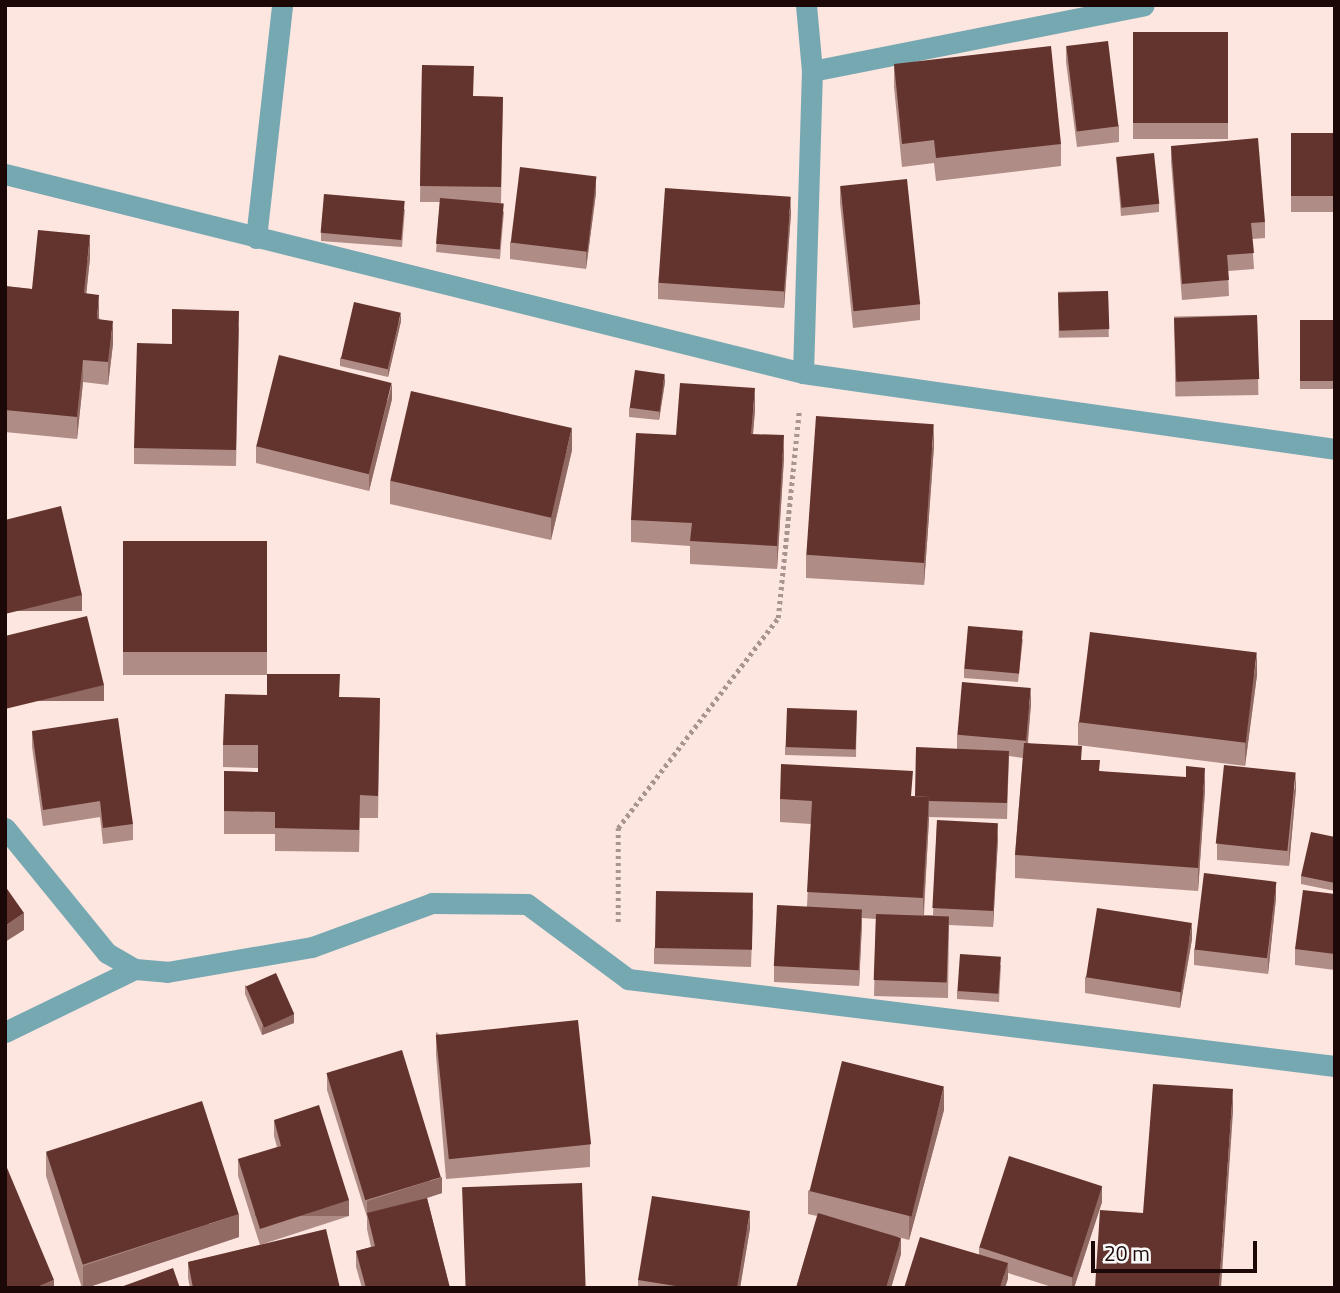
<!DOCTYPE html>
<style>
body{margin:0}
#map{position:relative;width:1340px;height:1293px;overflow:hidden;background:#fde5e0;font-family:"Titillium Web",sans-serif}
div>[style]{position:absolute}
.path>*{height:4.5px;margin-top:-2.25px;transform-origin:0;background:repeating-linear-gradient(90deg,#aa9490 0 3.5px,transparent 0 7px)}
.minor>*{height:21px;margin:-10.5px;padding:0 10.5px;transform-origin:10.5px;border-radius:10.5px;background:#76a8b1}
.wall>*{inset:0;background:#b08c86;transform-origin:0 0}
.shaded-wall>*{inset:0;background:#916963;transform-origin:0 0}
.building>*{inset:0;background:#63342d;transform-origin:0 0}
span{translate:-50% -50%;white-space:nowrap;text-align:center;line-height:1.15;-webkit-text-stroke:7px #f8f8f8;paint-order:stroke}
.frame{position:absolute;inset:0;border:7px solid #1c0907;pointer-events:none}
.scale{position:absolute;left:1091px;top:1241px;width:166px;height:32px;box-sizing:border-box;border:4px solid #1c0907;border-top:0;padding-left:9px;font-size:21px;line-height:24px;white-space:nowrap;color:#1c0907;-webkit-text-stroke:5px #f8f8f8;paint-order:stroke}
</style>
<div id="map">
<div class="path">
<i style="left:618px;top:922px;width:94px;rotate:-90deg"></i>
<i style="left:618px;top:828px;width:264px;rotate:-52.7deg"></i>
<i style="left:778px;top:618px;width:207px;rotate:-84.2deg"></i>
</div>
<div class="minor">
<i style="left:812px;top:71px;width:338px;rotate:-11.2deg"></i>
<i style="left:5px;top:174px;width:822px;rotate:14deg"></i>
<i style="left:803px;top:373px;width:537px;rotate:8.13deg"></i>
<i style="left:256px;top:238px;width:234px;rotate:-83.6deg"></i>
<i style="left:803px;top:373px;width:302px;rotate:-88.3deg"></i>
<i style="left:812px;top:71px;width:66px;rotate:-95.2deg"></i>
<i style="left:5px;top:828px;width:161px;rotate:50.8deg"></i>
<i style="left:107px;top:953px;width:32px;rotate:30deg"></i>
<i style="left:135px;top:969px;width:32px;rotate:5deg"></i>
<i style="left:167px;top:972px;width:147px;rotate:-9.8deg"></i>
<i style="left:312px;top:947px;width:128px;rotate:-20.1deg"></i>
<i style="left:432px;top:903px;width:95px;rotate:0.6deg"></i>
<i style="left:527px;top:904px;width:126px;rotate:36.6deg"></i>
<i style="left:628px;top:979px;width:712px;rotate:7.02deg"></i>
<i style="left:5px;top:1032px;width:144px;rotate:-25.9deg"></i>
</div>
<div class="wall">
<i style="left:1228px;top:32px;width:107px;height:95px;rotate:90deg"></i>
<i style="clip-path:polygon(1066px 46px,1119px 126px,1119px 142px,1077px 147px,1066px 62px)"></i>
<i style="clip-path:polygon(894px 64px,1061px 144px,1061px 166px,936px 181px,934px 163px,902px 167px,894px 87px)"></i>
<i style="clip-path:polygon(422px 65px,473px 96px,503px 97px,501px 203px,493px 203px,504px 212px,500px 259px,436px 252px,440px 202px,420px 202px)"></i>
<i style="left:1335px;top:133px;width:79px;height:44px;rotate:90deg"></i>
<i style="clip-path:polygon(1171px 146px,1265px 222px,1265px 238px,1252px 239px,1254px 269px,1228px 271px,1229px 296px,1182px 300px,1171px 162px)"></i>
<i style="clip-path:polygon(1116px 157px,1159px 204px,1159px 212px,1121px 216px)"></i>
<i style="clip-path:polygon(840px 186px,920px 304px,920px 320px,853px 328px,840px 203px)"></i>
<i style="clip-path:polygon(596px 193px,586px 269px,510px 259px,510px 242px)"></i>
<i style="clip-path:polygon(405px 209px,402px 247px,321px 241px,321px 233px)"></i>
<i style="clip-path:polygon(791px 213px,784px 308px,658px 299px,658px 283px)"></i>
<i style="clip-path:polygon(90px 258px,86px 293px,113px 344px,108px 385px,83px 382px,77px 439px,5px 432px,5px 286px,32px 289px)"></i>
<i style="left:1108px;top:291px;width:46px;height:50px;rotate:89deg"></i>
<i style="left:1257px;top:315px;width:80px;height:83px;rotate:89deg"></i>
<i style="left:1335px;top:320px;width:69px;height:35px;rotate:90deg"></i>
<i style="clip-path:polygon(401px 321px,388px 377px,340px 366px,340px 358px)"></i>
<i style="clip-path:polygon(239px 327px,236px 466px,134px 464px,134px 448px,172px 344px)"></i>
<i style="clip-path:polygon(665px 382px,659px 420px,629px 417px,629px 408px)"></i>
<i style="clip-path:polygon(392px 399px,369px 491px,256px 463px,256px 446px)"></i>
<i style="clip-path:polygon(755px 410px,753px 434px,784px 458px,777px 569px,690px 564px,690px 546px,631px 542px,631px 520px,676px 435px)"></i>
<i style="clip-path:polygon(934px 446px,924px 585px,806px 578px,806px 555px)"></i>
<i style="clip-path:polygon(572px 450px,551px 540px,390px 504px,390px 481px)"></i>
<i style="left:123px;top:541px;width:144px;height:134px"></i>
<i style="clip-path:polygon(1023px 639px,1018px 682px,964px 678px,964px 669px)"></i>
<i style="clip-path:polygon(1257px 675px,1245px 766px,1078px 745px,1078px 722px)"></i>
<i style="clip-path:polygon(340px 697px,380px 698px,378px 818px,360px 818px,359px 852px,275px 851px,275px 834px,224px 834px,224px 771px,258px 772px,258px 768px,223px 767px,223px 745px)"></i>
<i style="clip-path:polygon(1031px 704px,1028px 743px,1082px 760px,1100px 771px,1205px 790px,1198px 891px,1015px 878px,1015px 855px,1023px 758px,1009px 756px,1007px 819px,929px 817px,924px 915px,933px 915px,937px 820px,998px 839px,993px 927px,949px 925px,948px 998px,874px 996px,876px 919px,862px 918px,859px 986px,774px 982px,774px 966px,807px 906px,811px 824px,780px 822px,780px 799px,915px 796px,957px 749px,957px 735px)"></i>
<i style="clip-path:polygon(857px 710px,856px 757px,785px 755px,785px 747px)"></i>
<i style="clip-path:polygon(32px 731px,133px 824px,133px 840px,103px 844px,100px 817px,43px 826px,32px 747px)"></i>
<i style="clip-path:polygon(1296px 788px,1289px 866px,1217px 860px,1217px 844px)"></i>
<i style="clip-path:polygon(1335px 837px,1335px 891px,1301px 884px,1301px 876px)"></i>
<i style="clip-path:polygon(1335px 894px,1335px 970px,1295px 965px,1295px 949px)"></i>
<i style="clip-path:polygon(1276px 898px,1268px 974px,1194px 965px,1194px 949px)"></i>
<i style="clip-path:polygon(753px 909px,751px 967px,654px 964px,654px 948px)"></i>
<i style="clip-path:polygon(1192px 939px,1180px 1008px,1085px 993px,1085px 977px)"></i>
<i style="clip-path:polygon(1001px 965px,999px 1002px,957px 999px,957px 991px)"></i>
<i style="clip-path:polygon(245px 985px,294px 1023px,262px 1035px,245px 994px)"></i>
<i style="clip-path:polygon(436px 1032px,590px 1144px,590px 1167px,446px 1179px,436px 1055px)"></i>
<i style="clip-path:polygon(327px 1074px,442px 1193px,427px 1198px,450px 1288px,362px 1288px,356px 1267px,356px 1251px,371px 1247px,367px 1229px,367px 1217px,327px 1090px)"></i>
<i style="clip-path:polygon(944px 1110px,909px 1240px,898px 1237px,901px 1254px,891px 1288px,796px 1288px,817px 1216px,808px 1214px,808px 1191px)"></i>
<i style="clip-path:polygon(274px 1120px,349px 1216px,260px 1245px,340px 1288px,190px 1288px,188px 1278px,188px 1262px,260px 1245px,238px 1176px,238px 1159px,277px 1147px,274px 1136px)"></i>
<i style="clip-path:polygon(46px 1153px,239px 1237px,86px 1288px,82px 1288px,46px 1176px)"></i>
<i style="clip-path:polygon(1102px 1202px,1074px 1288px,1055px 1288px,1008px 1273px,1008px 1279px,979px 1255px,979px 1247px)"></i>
<i style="clip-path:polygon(750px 1228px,740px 1288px,638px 1288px,638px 1280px)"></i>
</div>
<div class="shaded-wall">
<i style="clip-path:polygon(596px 177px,596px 193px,586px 269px,586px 253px)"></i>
<i style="clip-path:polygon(791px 197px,791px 213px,784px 308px,784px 292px)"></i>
<i style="clip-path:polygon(90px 235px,90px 258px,84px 316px,84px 293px)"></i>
<i style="clip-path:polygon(99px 295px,99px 318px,97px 342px,97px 319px)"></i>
<i style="clip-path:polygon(401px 313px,401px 321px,388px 377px,388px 369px)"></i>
<i style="clip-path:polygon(113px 321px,113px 344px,108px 385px,108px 362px)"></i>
<i style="clip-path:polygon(83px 360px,83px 382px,77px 439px,77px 417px)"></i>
<i style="clip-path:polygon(665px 374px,665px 382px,659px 420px,659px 412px)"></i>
<i style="clip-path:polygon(392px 383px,392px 399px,369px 491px,369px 474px)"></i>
<i style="clip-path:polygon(755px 388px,755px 410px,751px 457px,751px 434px)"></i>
<i style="clip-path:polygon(934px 424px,934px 446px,924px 585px,924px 562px)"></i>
<i style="clip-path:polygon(572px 427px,572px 450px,551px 540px,551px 517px)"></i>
<i style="clip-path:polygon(784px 435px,784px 458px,777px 569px,777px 546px)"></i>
<i style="left:82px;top:595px;width:16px;height:79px;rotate:90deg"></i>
<i style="clip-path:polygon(1257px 653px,1257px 675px,1245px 766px,1245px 743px)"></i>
<i style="left:104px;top:685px;width:16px;height:102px;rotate:90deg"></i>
<i style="clip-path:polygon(1031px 688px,1031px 704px,1026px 758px,1026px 742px)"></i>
<i style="clip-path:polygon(1205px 768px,1205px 790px,1198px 891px,1198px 868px)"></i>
<i style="clip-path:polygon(1296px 772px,1296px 788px,1289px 866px,1289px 850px)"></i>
<i style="clip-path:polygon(929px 797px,929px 819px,923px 921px,923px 898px)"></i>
<i style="clip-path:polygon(998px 823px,998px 839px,993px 927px,993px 911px)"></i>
<i style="clip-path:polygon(1276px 882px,1276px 898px,1268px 974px,1268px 958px)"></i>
<i style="clip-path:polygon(862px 909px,862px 925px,859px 986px,859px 970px)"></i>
<i style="clip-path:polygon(24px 913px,24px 930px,5px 942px,5px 926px)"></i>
<i style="clip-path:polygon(1192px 923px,1192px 939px,1180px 1008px,1180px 992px)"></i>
<i style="clip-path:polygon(294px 1014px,294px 1023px,262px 1035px,262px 1026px)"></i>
<i style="clip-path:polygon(944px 1087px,944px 1110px,909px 1240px,909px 1217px)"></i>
<i style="clip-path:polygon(1233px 1089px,1233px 1112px,1221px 1288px,1219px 1288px)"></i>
<i style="clip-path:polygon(442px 1177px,442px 1193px,368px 1217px,367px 1213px,367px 1217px,367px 1201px)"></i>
<i style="clip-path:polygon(1102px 1186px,1102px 1202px,1074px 1288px,1072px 1288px,1072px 1277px)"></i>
<i style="left:349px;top:1200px;width:16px;height:94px;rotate:90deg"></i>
<i style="clip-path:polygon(750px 1211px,750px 1228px,740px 1288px,737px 1288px)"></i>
<i style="clip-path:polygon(239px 1214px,239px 1237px,86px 1288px,83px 1288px,83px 1266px)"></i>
<i style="clip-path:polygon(901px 1238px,901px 1254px,891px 1288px,886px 1288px)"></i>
<i style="clip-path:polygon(1008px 1263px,1008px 1279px,1005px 1288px,1000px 1288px)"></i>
<i style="clip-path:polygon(54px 1280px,54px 1288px,35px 1288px)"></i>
</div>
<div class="building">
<i style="left:1228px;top:32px;width:91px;height:95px;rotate:90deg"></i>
<i style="left:1108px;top:41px;width:86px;height:42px;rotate:83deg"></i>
<i style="clip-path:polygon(1051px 46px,1061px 144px,936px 158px,934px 140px,902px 144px,894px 64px)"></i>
<i style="clip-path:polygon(422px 65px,474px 66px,473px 96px,503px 97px,501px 187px,420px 186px)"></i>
<i style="left:1335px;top:133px;width:63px;height:44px;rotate:90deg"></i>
<i style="clip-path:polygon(1258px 138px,1265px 222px,1251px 223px,1254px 253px,1227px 255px,1229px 280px,1182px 284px,1171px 146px)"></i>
<i style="left:1154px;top:153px;width:51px;height:38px;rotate:84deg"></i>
<i style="left:520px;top:167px;width:77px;height:76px;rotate:7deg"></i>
<i style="left:907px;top:179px;width:126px;height:67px;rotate:84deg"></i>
<i style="left:665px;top:188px;width:126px;height:95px;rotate:4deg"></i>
<i style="left:324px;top:194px;width:81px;height:39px;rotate:5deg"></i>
<i style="left:440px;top:198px;width:64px;height:46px;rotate:5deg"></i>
<i style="clip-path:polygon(38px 230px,90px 235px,84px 293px,99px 295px,97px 319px,113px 321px,108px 362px,83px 360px,77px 417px,5px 410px,5px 286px,32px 289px)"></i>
<i style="left:1108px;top:291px;width:38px;height:50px;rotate:88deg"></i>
<i style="left:354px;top:302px;width:48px;height:58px;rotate:13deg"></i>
<i style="clip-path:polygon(172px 309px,239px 311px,236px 450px,134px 448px,137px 343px,172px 344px)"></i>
<i style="left:1257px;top:315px;width:64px;height:83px;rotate:88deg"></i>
<i style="left:1335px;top:320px;width:61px;height:35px;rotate:90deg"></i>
<i style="left:279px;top:355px;width:116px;height:94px;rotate:14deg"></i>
<i style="left:635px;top:370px;width:30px;height:38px;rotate:8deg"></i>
<i style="clip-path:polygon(680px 383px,755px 388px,751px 434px,784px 435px,777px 546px,690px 541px,692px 523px,631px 520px,636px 433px,676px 435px)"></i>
<i style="left:411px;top:391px;width:165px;height:92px;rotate:13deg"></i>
<i style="left:816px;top:416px;width:118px;height:139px;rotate:4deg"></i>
<i style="clip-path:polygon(61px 506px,82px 595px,5px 614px,5px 520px)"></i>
<i style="left:123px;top:541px;width:144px;height:111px"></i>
<i style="clip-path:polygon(87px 616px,104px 685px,5px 709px,5px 636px)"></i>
<i style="left:968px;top:626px;width:55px;height:43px;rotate:5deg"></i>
<i style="left:1090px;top:632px;width:168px;height:91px;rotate:7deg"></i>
<i style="clip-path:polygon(267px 674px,340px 674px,339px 697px,380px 698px,378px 796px,360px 795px,359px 830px,275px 828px,275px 812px,224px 811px,224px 771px,258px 772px,258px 745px,223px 745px,225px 694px,267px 695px)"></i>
<i style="left:962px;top:682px;width:69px;height:53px;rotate:5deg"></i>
<i style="left:787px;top:708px;width:70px;height:39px;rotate:2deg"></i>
<i style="clip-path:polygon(118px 718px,133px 824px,103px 828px,100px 801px,43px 810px,32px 731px)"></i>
<i style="clip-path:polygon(1024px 743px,1082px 746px,1081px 760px,1100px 760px,1099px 771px,1186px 777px,1186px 766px,1205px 768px,1198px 868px,1015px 855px)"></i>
<i style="clip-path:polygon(916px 747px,1009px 751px,1007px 803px,929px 801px,929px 797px,915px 796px)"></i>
<i style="clip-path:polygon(781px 764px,913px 771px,911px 796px,929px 797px,923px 898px,807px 892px,812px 801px,780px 799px)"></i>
<i style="left:1224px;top:765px;width:72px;height:79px;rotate:6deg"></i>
<i style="left:937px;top:820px;width:61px;height:88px;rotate:3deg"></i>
<i style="clip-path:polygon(1311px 832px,1335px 837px,1335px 883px,1301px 876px)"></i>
<i style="left:1204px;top:873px;width:73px;height:77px;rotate:7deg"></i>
<i style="clip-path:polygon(5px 886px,24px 913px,5px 926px)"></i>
<i style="clip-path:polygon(1303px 890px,1335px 894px,1335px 954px,1295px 949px)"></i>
<i style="left:656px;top:891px;width:97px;height:57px;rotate:1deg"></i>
<i style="left:777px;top:905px;width:85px;height:61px;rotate:3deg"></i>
<i style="left:1097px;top:908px;width:96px;height:70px;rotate:9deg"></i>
<i style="left:876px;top:914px;width:73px;height:66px;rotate:2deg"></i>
<i style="left:960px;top:954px;width:41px;height:37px;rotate:4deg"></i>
<i style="left:276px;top:973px;width:45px;height:33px;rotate:66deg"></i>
<i style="left:578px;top:1020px;width:125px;height:143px;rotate:84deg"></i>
<i style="left:402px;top:1050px;width:133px;height:79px;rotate:73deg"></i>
<i style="left:842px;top:1061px;width:105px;height:134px;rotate:14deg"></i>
<i style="clip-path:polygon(1153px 1084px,1233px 1089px,1219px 1288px,1095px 1288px,1100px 1210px,1143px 1213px)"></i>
<i style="left:202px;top:1101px;width:119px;height:164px;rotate:72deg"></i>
<i style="clip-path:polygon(319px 1105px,349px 1200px,260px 1229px,238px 1159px,281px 1146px,274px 1120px)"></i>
<i style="left:1009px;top:1156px;width:98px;height:96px;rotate:18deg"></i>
<i style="clip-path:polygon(5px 1163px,54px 1280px,35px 1288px,5px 1288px)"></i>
<i style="left:582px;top:1183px;width:105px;height:120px;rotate:88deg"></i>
<i style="clip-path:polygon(652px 1196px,750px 1211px,737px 1288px,688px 1288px,638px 1280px)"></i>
<i style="clip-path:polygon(427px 1198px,450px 1288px,366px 1288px,356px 1251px,375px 1246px,367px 1213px)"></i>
<i style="clip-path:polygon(818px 1213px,901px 1238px,886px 1288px,796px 1288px)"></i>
<i style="clip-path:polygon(326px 1229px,340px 1288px,193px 1288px,188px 1262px)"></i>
<i style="clip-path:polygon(920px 1237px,1008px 1263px,1000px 1288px,904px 1288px)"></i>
<i style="clip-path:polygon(173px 1268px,180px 1288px,118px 1288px)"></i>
</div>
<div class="frame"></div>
<div class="scale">20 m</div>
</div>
